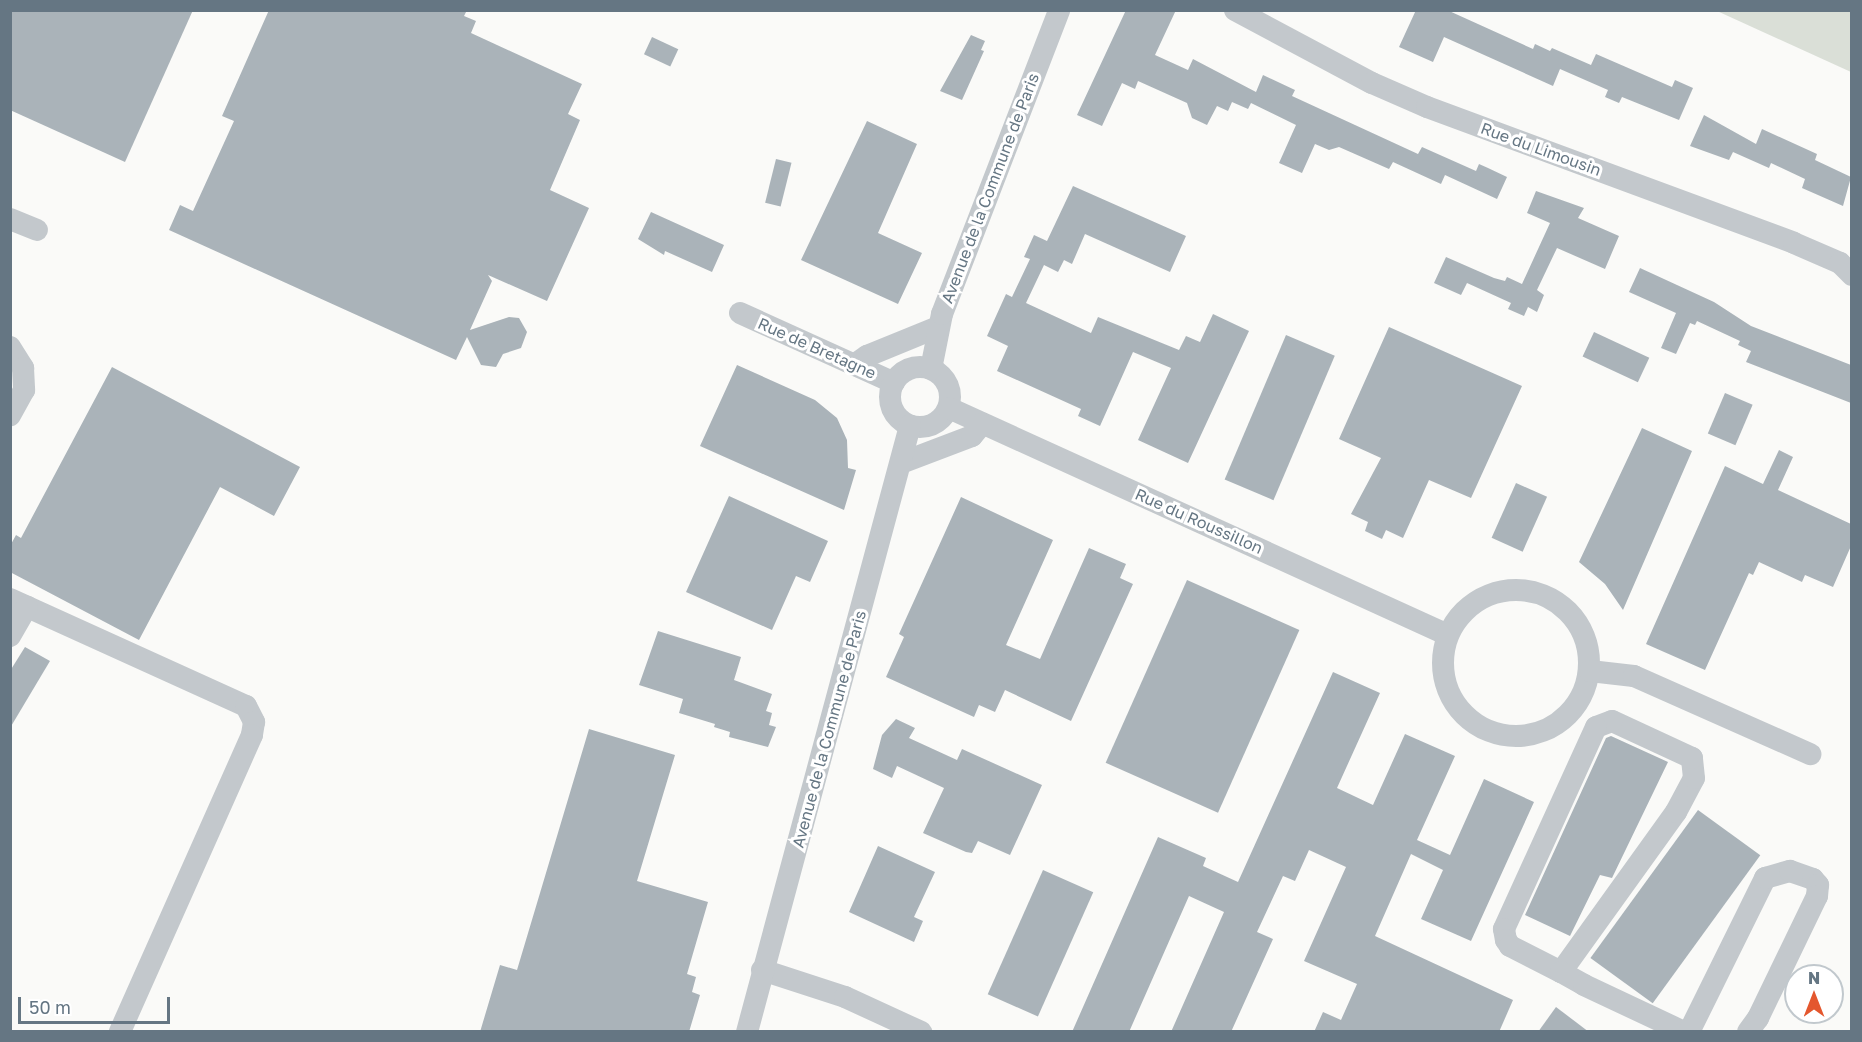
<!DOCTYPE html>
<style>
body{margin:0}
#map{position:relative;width:1862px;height:1042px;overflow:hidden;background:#fafaf8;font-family:"Golos Text",sans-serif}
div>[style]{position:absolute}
.green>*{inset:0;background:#dadfd7}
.building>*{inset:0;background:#aab3b9;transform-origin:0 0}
.minor>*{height:22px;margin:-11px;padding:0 11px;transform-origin:11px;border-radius:11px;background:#c3c8cc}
.minor>.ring{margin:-11px;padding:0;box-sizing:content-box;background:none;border:22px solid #c3c8cc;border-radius:50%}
span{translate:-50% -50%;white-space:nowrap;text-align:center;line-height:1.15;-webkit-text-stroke:6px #fff;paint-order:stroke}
.street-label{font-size:16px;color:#657683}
.frame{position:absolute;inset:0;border:12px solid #657683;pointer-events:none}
.north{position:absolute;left:1784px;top:964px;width:60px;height:60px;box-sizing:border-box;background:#fff;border:2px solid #c1c8cd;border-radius:50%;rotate:0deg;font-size:16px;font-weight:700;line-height:24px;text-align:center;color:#657683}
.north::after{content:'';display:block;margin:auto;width:21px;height:27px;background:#e4572e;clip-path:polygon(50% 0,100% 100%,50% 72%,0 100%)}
.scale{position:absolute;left:18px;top:997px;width:152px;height:27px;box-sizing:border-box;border:3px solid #657683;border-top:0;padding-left:8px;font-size:18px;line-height:21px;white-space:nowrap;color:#657683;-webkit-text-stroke:4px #fff;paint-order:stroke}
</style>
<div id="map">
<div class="green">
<i style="clip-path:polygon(1717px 11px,1851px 11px,1851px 72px)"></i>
</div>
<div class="building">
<i style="clip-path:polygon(10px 10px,193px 10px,125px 162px,10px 110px)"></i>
<i style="clip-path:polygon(269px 10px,467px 10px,464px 16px,476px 21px,471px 33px,582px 84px,568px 114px,580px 120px,550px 190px,589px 208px,547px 301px,488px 275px,492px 281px,470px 330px,509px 317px,519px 318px,527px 332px,521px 348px,503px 354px,496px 367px,481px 365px,467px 337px,456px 360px,169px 230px,180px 205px,193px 211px,234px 121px,222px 116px)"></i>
<i style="clip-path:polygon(1126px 10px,1176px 10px,1155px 55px,1188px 70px,1193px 59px,1256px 92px,1263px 75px,1295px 90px,1292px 96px,1418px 154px,1422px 147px,1476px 171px,1479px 164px,1488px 168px,1507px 177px,1497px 199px,1445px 175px,1441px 184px,1393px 162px,1389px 169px,1339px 147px,1329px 150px,1315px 144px,1302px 173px,1279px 163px,1296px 125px,1251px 103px,1248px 109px,1232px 102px,1228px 111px,1217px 106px,1207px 125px,1192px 118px,1187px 103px,1138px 81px,1135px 89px,1122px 83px,1102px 126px,1077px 115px)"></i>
<i style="clip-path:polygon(1416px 10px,1447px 10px,1533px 49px,1535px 44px,1550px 51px,1552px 48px,1591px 65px,1596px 54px,1672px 87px,1675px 80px,1693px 88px,1679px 120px,1622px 97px,1619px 103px,1605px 97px,1608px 90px,1560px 69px,1553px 86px,1444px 37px,1433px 62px,1399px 47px)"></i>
<i style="clip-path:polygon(971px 35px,985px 41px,981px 50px,984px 51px,962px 100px,940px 91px)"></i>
<i style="left:652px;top:37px;width:29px;height:19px;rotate:25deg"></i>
<i style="clip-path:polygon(1704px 115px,1756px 144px,1762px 129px,1817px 154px,1815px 160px,1851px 177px,1843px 206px,1802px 188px,1805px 179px,1771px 163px,1769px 168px,1733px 152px,1729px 160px,1690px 146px)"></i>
<i style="clip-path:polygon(867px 121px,917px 144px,878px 233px,922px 253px,898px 304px,801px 260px)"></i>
<i style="left:776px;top:159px;width:16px;height:45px;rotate:14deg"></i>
<i style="clip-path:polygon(1073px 186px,1186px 236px,1170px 272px,1085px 234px,1072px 264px,1064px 260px,1058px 272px,1044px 265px,1026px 303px,1091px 333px,1098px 317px,1179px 350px,1186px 336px,1200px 342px,1213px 314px,1249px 331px,1188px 463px,1138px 440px,1171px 368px,1133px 352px,1100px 426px,1078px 416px,1081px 409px,997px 371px,1008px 346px,987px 336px,1006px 294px,1012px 297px,1030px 259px,1024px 257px,1034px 235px,1047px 241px)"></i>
<i style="clip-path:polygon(1536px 191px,1584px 208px,1578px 218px,1619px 236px,1605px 269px,1557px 248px,1537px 290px,1544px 295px,1537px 312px,1528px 307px,1524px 316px,1508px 309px,1511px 303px,1467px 283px,1461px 295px,1434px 283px,1446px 257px,1494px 278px,1505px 281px,1507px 277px,1522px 284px,1550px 223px,1527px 213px)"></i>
<i style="clip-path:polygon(651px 212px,724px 245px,712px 272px,665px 251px,664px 255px,638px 239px)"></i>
<i style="clip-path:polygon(1640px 268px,1714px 302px,1751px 326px,1851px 365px,1851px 403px,1746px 362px,1751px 351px,1738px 345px,1740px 341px,1697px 321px,1695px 325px,1690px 323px,1676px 354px,1661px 348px,1676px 313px,1629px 292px)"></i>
<i style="clip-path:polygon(1389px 327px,1522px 386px,1471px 498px,1429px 480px,1403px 538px,1386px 530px,1382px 539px,1365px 531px,1368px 522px,1351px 514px,1381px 458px,1339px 439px)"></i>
<i style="left:1594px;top:332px;width:61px;height:27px;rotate:25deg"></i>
<i style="left:1286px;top:335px;width:53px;height:157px;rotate:23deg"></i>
<i style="clip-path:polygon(737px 365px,815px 400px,837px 418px,847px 440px,848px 468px,856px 470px,844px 510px,700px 446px)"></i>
<i style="clip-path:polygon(112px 367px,300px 467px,274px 516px,220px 487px,139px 640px,10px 572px,10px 546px,16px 535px,21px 538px)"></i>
<i style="left:1725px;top:393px;width:30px;height:44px;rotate:23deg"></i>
<i style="clip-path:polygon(1642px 428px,1692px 451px,1623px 610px,1605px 584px,1579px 562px)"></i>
<i style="clip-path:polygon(1779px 450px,1793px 457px,1778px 490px,1851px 524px,1851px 546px,1833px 587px,1805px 575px,1802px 582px,1759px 562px,1753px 575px,1749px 573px,1705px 670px,1646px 644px,1725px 466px,1763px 484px)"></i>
<i style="left:1516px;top:483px;width:34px;height:60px;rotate:24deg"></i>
<i style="clip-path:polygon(729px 496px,828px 541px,810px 582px,796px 576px,772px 630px,686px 592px)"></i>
<i style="clip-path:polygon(961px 497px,1053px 540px,1006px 645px,1040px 659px,1089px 548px,1126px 564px,1120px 578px,1133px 584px,1071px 721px,1005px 690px,995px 712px,979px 705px,974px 717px,886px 677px,904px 637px,899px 634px)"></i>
<i style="left:1187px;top:580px;width:123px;height:200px;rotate:24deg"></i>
<i style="clip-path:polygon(658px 631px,741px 657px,734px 680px,772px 694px,766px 711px,772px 713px,769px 725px,776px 727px,768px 747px,729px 737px,730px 732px,714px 727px,715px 724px,679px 713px,683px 699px,639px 685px)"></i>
<i style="clip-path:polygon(25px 647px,50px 661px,10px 728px,10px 671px)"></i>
<i style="clip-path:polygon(1333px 672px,1380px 693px,1337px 788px,1373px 805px,1405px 734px,1455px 756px,1417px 840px,1450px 855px,1484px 779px,1534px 802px,1471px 941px,1421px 919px,1443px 870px,1411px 854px,1375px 936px,1513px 1000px,1499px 1032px,1314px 1032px,1323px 1012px,1341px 1020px,1357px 984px,1304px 961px,1346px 867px,1309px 850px,1295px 881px,1283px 876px,1257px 932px,1273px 939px,1231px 1032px,1171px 1032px,1224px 912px,1189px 896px,1129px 1032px,1072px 1032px,1158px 837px,1206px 858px,1203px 866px,1238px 882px)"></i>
<i style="clip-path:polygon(896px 719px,915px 728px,909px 738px,957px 760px,962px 749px,1042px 785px,1010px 855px,978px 841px,972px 853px,966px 852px,923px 833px,944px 788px,897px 766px,892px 778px,873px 769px,882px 735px)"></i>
<i style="clip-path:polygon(589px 729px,675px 755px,637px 881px,708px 902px,687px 974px,696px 977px,692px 992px,700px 995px,689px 1032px,480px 1032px,500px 965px,517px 970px)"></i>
<i style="clip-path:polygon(1611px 736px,1668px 762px,1612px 878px,1600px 875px,1570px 936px,1525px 915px,1606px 738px)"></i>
<i style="left:1698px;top:810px;width:77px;height:183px;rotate:36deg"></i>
<i style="clip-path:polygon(878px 846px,935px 872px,914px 917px,923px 921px,914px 942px,849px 912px)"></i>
<i style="left:1043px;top:870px;width:55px;height:136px;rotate:24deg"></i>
<i style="clip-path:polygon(1556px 1007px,1589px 1032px,1538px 1032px)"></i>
</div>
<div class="minor">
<i style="left:1235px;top:10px;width:155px;rotate:28.1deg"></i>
<i style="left:1372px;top:83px;width:60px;rotate:23.6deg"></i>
<i style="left:1427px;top:107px;width:391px;rotate:20.3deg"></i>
<i style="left:1794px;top:243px;width:50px;rotate:23.5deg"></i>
<i style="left:1840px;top:263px;width:17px;rotate:45deg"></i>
<i style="left:10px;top:219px;width:29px;rotate:22deg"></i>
<i style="left:740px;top:313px;width:169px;rotate:24.4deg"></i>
<i style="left:10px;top:347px;width:25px;rotate:58deg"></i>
<i style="left:23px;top:368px;width:22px;rotate:87deg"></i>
<i style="left:24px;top:390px;width:29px;rotate:119deg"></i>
<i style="left:854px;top:365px;width:16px;rotate:-35deg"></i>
<i style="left:867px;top:356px;width:77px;rotate:-22.2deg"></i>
<i class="ring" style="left:890px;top:367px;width:38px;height:38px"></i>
<i style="left:931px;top:369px;width:56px;rotate:-78.7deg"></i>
<i style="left:942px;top:314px;width:326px;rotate:-68.9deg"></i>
<i style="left:949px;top:408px;width:548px;rotate:24.46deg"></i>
<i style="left:901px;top:463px;width:76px;rotate:-20.8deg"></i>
<i style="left:972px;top:436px;width:16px;rotate:-50deg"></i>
<i class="ring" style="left:1443px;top:590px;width:124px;height:124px"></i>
<i style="left:10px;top:599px;width:259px;rotate:24.4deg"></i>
<i style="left:246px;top:706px;width:18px;rotate:63deg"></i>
<i style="left:254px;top:722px;width:13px;rotate:99deg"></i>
<i style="left:252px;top:735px;width:325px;rotate:114deg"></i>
<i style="left:10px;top:636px;width:34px;rotate:-60deg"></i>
<i style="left:1590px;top:671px;width:44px;rotate:6.5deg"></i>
<i style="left:1634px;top:676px;width:193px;rotate:23.9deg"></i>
<i style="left:762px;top:970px;width:87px;rotate:18deg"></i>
<i style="left:845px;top:997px;width:84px;rotate:24.7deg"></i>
<i style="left:1561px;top:972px;width:197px;rotate:-54.3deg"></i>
<i style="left:1676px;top:812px;width:38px;rotate:-62deg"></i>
<i style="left:1694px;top:778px;width:20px;rotate:-96deg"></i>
<i style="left:1692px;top:758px;width:88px;rotate:-155.2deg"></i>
<i style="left:1612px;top:721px;width:17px;rotate:159deg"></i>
<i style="left:1596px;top:727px;width:222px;rotate:114.5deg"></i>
<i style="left:1504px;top:929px;width:11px;rotate:80deg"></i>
<i style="left:1506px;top:940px;width:7px;rotate:56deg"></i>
<i style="left:1510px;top:946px;width:57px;rotate:27deg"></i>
<i style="left:1561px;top:972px;width:26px;rotate:29deg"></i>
<i style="left:1584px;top:985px;width:110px;rotate:25.2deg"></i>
<i style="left:747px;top:1032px;width:628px;rotate:-74.95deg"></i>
<i style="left:1689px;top:1032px;width:172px;rotate:-63.7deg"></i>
<i style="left:1765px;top:878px;width:26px;rotate:-16deg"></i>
<i style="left:1790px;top:871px;width:24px;rotate:19deg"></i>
<i style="left:1813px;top:879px;width:8px;rotate:50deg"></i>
<i style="left:1818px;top:885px;width:11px;rotate:95deg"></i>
<i style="left:1817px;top:896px;width:136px;rotate:115.8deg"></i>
<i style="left:1758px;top:1018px;width:17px;rotate:126deg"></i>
</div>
<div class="street-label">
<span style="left:1541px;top:149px;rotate:20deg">Rue du Limousin</span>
<span style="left:990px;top:188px;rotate:-69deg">Avenue de la Commune de Paris</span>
<span style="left:817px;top:348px;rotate:24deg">Rue de Bretagne</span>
<span style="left:1199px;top:521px;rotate:24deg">Rue du Roussillon</span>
<span style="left:829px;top:729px;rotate:-75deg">Avenue de la Commune de Paris</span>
</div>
<div class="frame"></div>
<div class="north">N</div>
<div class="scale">50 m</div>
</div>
